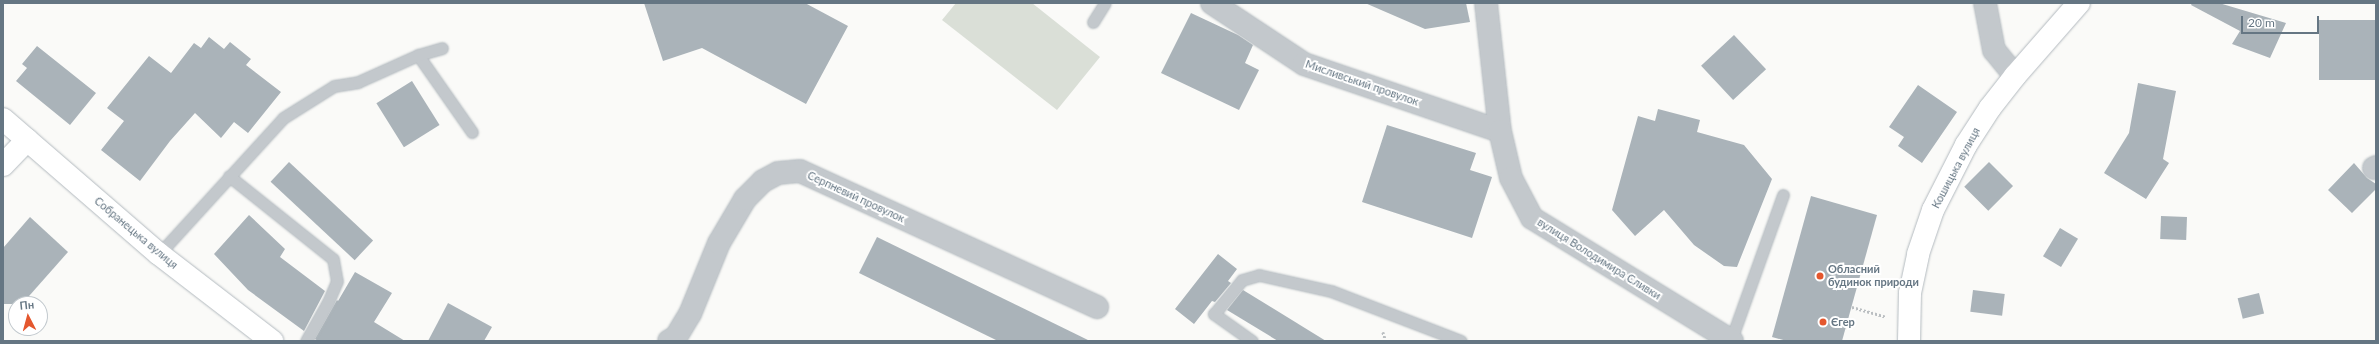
<!DOCTYPE html>
<meta charset="utf-8">
<style>
body{margin:0}
#map{position:relative;width:2379px;height:344px;overflow:hidden;background:#fafaf8;font-family:Lato,sans-serif}
div>[style]{position:absolute}
.green>*{inset:0;background:#dadfd7}
.building>*{inset:0;background:#aab3b9;transform-origin:0 0}
.path>*{height:2.5px;margin-top:-1.25px;transform-origin:0;background:repeating-linear-gradient(90deg,#bbbfc2 0 2px,transparent 0 4px)}
.roads{filter:drop-shadow(0 0 1px #b3babf) drop-shadow(0 0 1px #b3babf)}
.lane>*{height:11px;margin:-5.5px;padding:0 5.5px;transform-origin:5.5px;border-radius:5.5px;background:#c3c8cc}
.street>*{height:22px;margin:-11px;padding:0 11px;transform-origin:11px;border-radius:11px;background:#c3c8cc}
.secondary>*{height:22px;margin:-11px;padding:0 11px;transform-origin:11px;border-radius:11px;background:#fff}
.dots>*{width:11px;height:11px;translate:-50% -50%;box-sizing:border-box;border:2px solid #fff;border-radius:50%}
span{translate:-50% -50%;white-space:nowrap;text-align:center;line-height:1.15;-webkit-text-stroke:4px #fff;paint-order:stroke}
.street-label{font-size:11px;color:#657683}
.poi-label{font-size:11px;color:#657683;font-weight:700}
.left{translate:0 -50%;text-align:left}
.frame{position:absolute;inset:0;border:4px solid #657683;pointer-events:none}
.north{position:absolute;left:8px;top:296px;width:40px;height:40px;box-sizing:border-box;background:#fff;border:1px solid #c1c8cd;border-radius:50%;rotate:354deg;font-size:11px;font-weight:700;line-height:16px;text-align:center;color:#657683}
.north::after{content:'';display:block;margin:auto;width:14px;height:18px;background:#e4572e;clip-path:polygon(50% 0,100% 100%,50% 72%,0 100%)}
.scale{position:absolute;left:2241px;top:16px;width:78px;height:18px;box-sizing:border-box;border:2px solid #657683;border-top:0;padding-left:5px;font-size:12px;line-height:14px;white-space:nowrap;color:#657683;-webkit-text-stroke:3px #fff;paint-order:stroke}
</style>
<div id="map">
<div class="green">
<i style="clip-path:polygon(956px 3px,1032px 3px,1100px 57px,1057px 110px,942px 20px)"></i>
</div>
<div class="building">
<i style="clip-path:polygon(644px 3px,805px 3px,848px 26px,806px 104px,702px 48px,663px 61px)"></i>
<i style="clip-path:polygon(1365px 3px,1466px 3px,1470px 22px,1425px 29px)"></i>
<i style="clip-path:polygon(2192px 3px,2219px 3px,2286px 23px,2270px 58px,2232px 44px,2240px 31px,2191px 5px)"></i>
<i style="clip-path:polygon(1191px 13px,1238px 35px,1253px 45px,1245px 63px,1259px 70px,1239px 110px,1161px 73px)"></i>
<i style="left:2376px;top:20px;width:60px;height:57px;rotate:90deg"></i>
<i style="left:1734px;top:35px;width:47px;height:45px;rotate:47deg"></i>
<i style="clip-path:polygon(209px 37px,224px 49px,230px 42px,251px 59px,246px 65px,281px 92px,248px 133px,234px 122px,221px 138px,195px 113px,170px 141px,140px 181px,101px 150px,124px 121px,107px 108px,149px 56px,171px 73px,194px 43px,201px 48px)"></i>
<i style="clip-path:polygon(37px 46px,96px 93px,70px 125px,16px 81px,27px 68px,22px 64px)"></i>
<i style="left:412px;top:81px;width:52px;height:42px;rotate:58deg"></i>
<i style="clip-path:polygon(2138px 83px,2176px 91px,2163px 159px,2169px 163px,2146px 199px,2104px 173px,2129px 133px)"></i>
<i style="clip-path:polygon(1918px 85px,1957px 112px,1922px 163px,1898px 146px,1904px 137px,1889px 127px)"></i>
<i style="clip-path:polygon(1658px 109px,1700px 120px,1697px 132px,1744px 145px,1772px 179px,1737px 267px,1724px 266px,1694px 245px,1664px 210px,1635px 236px,1612px 210px,1638px 116px,1655px 121px)"></i>
<i style="clip-path:polygon(1387px 125px,1476px 153px,1470px 170px,1492px 177px,1472px 238px,1362px 202px)"></i>
<i style="left:289px;top:162px;width:115px;height:27px;rotate:43deg"></i>
<i style="left:1989px;top:162px;width:34px;height:35px;rotate:45deg"></i>
<i style="clip-path:polygon(2354px 163px,2367px 178px,2376px 184px,2376px 189px,2352px 213px,2328px 190px)"></i>
<i style="clip-path:polygon(1811px 196px,1877px 215px,1842px 341px,1787px 341px,1772px 337px)"></i>
<i style="clip-path:polygon(249px 215px,285px 249px,280px 257px,325px 291px,304px 331px,248px 290px,214px 254px)"></i>
<i style="left:2161px;top:216px;width:26px;height:23px;rotate:2deg"></i>
<i style="clip-path:polygon(30px 217px,68px 252px,22px 304px,3px 304px,3px 248px)"></i>
<i style="left:2060px;top:228px;width:21px;height:33px;rotate:31deg"></i>
<i style="clip-path:polygon(877px 237px,1090px 341px,998px 341px,859px 273px)"></i>
<i style="clip-path:polygon(1218px 254px,1237px 269px,1228px 281px,1231px 283px,1215px 302px,1212px 301px,1194px 324px,1175px 309px)"></i>
<i style="clip-path:polygon(355px 272px,392px 293px,374px 322px,405px 341px,318px 341px,315px 339px,337px 300px,338px 301px)"></i>
<i style="clip-path:polygon(1243px 290px,1326px 341px,1278px 341px,1227px 310px)"></i>
<i style="left:1973px;top:290px;width:32px;height:22px;rotate:7deg"></i>
<i style="left:2259px;top:293px;width:21px;height:22px;rotate:76deg"></i>
<i style="clip-path:polygon(448px 303px,492px 327px,484px 341px,428px 341px)"></i>
</div>
<div class="path">
<i style="left:1852px;top:307px;width:35px;rotate:16deg"></i>
<i style="left:1383px;top:332px;width:9px;rotate:72deg"></i>
</div>
<div class="roads">
<div class="lane">
<i style="left:1093px;top:22px;width:22px;rotate:-58deg"></i>
<i style="left:418px;top:55px;width:94px;rotate:55deg"></i>
<i style="left:229px;top:176px;width:133px;rotate:38.6deg"></i>
<i style="left:333px;top:259px;width:22px;rotate:80deg"></i>
<i style="left:337px;top:281px;width:23px;rotate:113deg"></i>
<i style="left:328px;top:302px;width:45px;rotate:119.4deg"></i>
<i style="left:159px;top:254px;width:184px;rotate:-47.6deg"></i>
<i style="left:283px;top:118px;width:60px;rotate:-32.1deg"></i>
<i style="left:334px;top:86px;width:24px;rotate:-9deg"></i>
<i style="left:358px;top:82px;width:66px;rotate:-24.2deg"></i>
<i style="left:418px;top:55px;width:25px;rotate:-16deg"></i>
<i style="left:1731px;top:340px;width:154px;rotate:-70.3deg"></i>
<i style="left:1252px;top:341px;width:47px;rotate:-144.6deg"></i>
<i style="left:1214px;top:314px;width:44px;rotate:-50.5deg"></i>
<i style="left:1242px;top:280px;width:18px;rotate:-16deg"></i>
<i style="left:1259px;top:275px;width:74px;rotate:12.5deg"></i>
<i style="left:1331px;top:291px;width:139px;rotate:21deg"></i>
</div>
<div class="street">
<i style="left:1212px;top:3px;width:110px;rotate:33.5deg"></i>
<i style="left:1304px;top:64px;width:207px;rotate:18.9deg"></i>
<i style="left:1486px;top:3px;width:129px;rotate:83.8deg"></i>
<i style="left:1500px;top:131px;width:48px;rotate:76.8deg"></i>
<i style="left:1511px;top:178px;width:45px;rotate:62.3deg"></i>
<i style="left:1532px;top:218px;width:235px;rotate:31.6deg"></i>
<i style="left:1985px;top:3px;width:48px;rotate:79.2deg"></i>
<i style="left:1994px;top:50px;width:33px;rotate:51deg"></i>
<i style="left:2374px;top:168px;width:2px;rotate:-27deg"></i>
<i style="left:669px;top:341px;width:8px;rotate:-30deg"></i>
<i style="left:676px;top:337px;width:27px;rotate:-59deg"></i>
<i style="left:690px;top:314px;width:77px;rotate:-67.8deg"></i>
<i style="left:719px;top:243px;width:51px;rotate:-59.4deg"></i>
<i style="left:745px;top:199px;width:25px;rotate:-45deg"></i>
<i style="left:763px;top:181px;width:17px;rotate:-28deg"></i>
<i style="left:778px;top:173px;width:22px;rotate:-5deg"></i>
<i style="left:800px;top:171px;width:327px;rotate:24.6deg"></i>
</div>
<div class="secondary">
<i style="left:3px;top:119px;width:206px;rotate:40.9deg"></i>
<i style="left:159px;top:254px;width:143px;rotate:37.6deg"></i>
<i style="left:3px;top:165px;width:35px;rotate:-46deg"></i>
<i style="left:1909px;top:341px;width:48px;rotate:-88.8deg"></i>
<i style="left:1910px;top:293px;width:40px;rotate:-78deg"></i>
<i style="left:1918px;top:254px;width:46px;rotate:-71.2deg"></i>
<i style="left:1933px;top:210px;width:73px;rotate:-63.1deg"></i>
<i style="left:1966px;top:145px;width:44px;rotate:-57deg"></i>
<i style="left:1990px;top:108px;width:41px;rotate:-52deg"></i>
<i style="left:2015px;top:76px;width:97px;rotate:-48.8deg"></i>
</div>
</div>
<div class="dots">
<i style="left:1820px;top:276px;background:#e4572e"></i>
<i style="left:1823px;top:322px;background:#e4572e"></i>
</div>
<div class="street-label">
<span style="left:1362px;top:83px;rotate:19deg">Мисливський провулок</span>
<span style="left:1956px;top:168px;rotate:-62deg">Кошицька вулиця</span>
<span style="left:856px;top:197px;rotate:25deg">Серпневий провулок</span>
<span style="left:136px;top:233px;rotate:40deg">Собранецька вулиця</span>
<span style="left:1599px;top:259px;rotate:32deg">вулиця Володимира Сливки</span>
</div>
<div class="poi-label">
<span class="left" style="left:1828px;top:276px">Обласний<br>будинок природи</span>
<span class="left" style="left:1831px;top:322px">Єгер</span>
</div>
<div class="frame"></div>
<div class="north">Пн</div>
<div class="scale">20 m</div>
</div>
